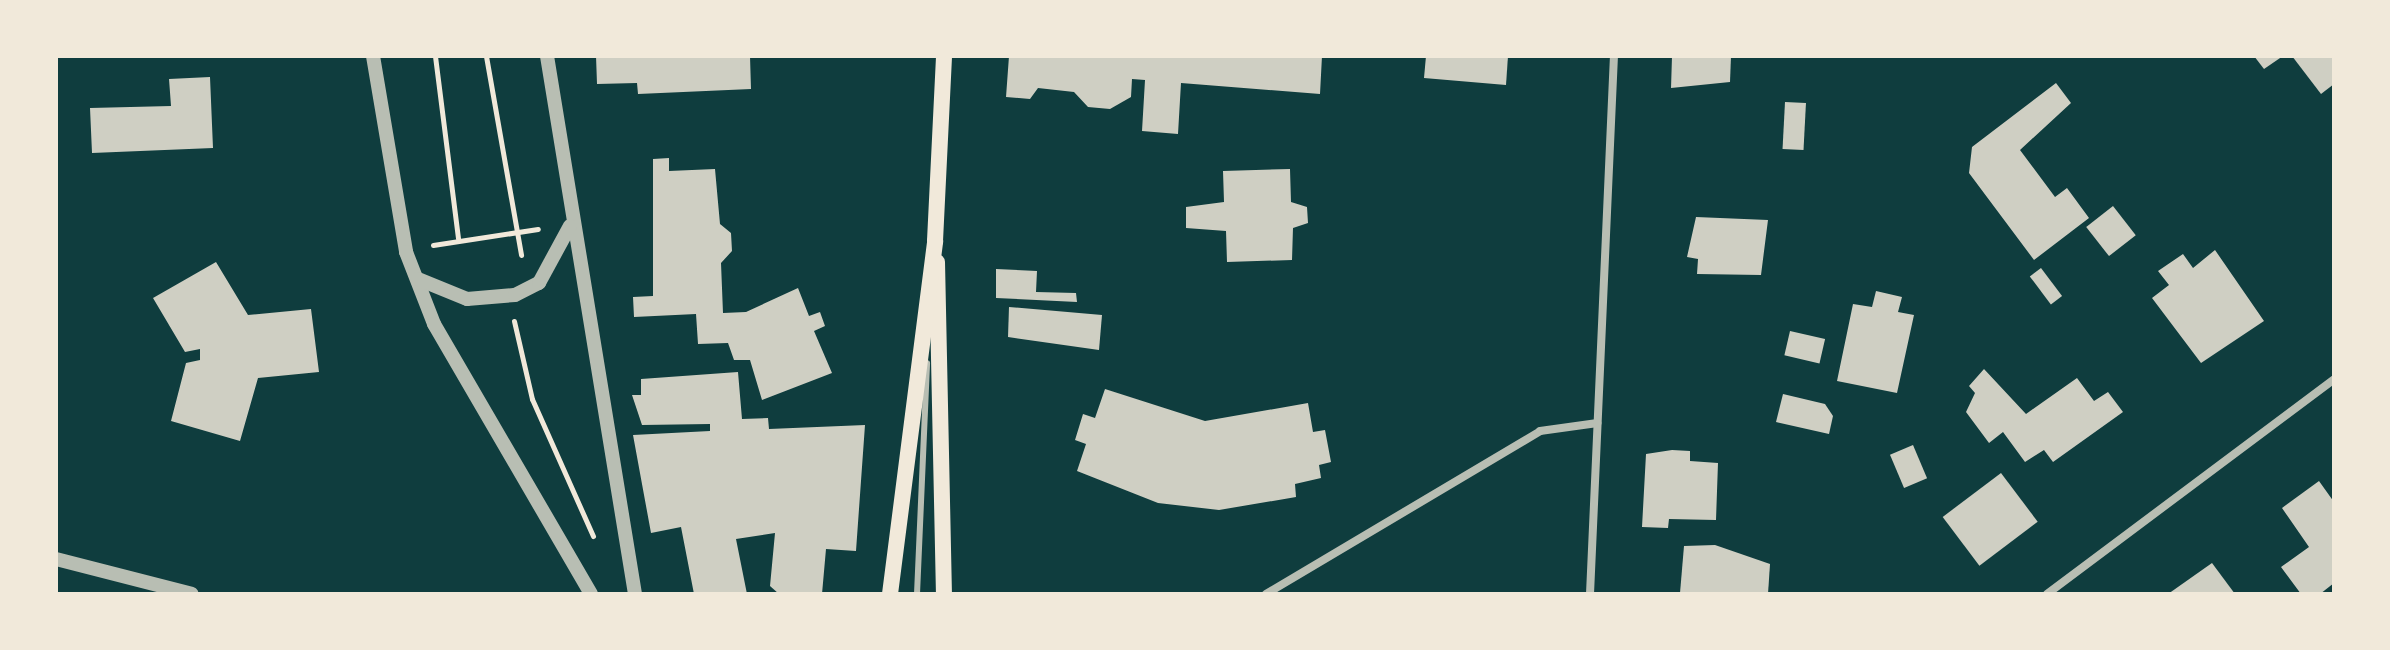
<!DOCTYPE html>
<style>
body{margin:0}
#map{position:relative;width:2390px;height:650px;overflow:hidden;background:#0f3d3e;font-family:"DejaVu Sans",sans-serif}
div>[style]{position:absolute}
.building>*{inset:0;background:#cfcfc3;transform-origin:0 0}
.path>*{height:5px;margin:-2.5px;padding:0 2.5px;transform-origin:2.5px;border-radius:2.5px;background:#f1e9da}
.service>*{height:6px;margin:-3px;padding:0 3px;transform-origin:3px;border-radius:3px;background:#b8beb3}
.minor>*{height:8px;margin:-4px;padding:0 4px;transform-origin:4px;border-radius:4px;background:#b8beb3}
.tertiary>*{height:14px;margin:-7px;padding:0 7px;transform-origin:7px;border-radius:7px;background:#b8beb3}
.secondary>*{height:16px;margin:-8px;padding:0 8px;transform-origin:8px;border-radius:8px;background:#f1e9da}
span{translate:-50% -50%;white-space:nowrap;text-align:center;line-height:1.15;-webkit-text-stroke:8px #f1e9da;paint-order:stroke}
.frame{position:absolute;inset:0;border:58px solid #f1e9da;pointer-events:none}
</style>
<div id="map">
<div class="building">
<i style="clip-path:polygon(596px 56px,750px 56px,751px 89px,638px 94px,637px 83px,597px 84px)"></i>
<i style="clip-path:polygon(1009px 56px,1322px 56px,1320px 94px,1181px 83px,1178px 134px,1142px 131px,1145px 80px,1132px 79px,1131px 97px,1110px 109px,1088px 107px,1074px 92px,1038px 88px,1030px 99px,1006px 97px)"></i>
<i style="clip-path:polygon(1426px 56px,1508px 56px,1506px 85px,1424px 78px)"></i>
<i style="clip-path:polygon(1672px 56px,1731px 56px,1730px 82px,1671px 88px)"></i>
<i style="clip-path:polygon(2254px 56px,2283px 56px,2264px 69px)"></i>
<i style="clip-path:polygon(2292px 56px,2334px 56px,2334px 84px,2321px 94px)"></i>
<i style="clip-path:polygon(210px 77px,213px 148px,92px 153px,90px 108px,171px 106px,169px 79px)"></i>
<i style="clip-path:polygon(2056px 83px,2071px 103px,2020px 150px,2055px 197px,2067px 188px,2089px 218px,2034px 260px,1969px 173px,1972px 147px)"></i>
<i style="left:1785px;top:102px;width:21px;height:47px;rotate:3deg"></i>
<i style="clip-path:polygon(669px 158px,669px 171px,715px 169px,720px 224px,731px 233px,732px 251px,721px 263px,723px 313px,746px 312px,798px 288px,809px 316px,820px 312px,825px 326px,814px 331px,832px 373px,762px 400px,750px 360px,734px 360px,728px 343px,698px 344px,696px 314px,634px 317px,633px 297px,653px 296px,653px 159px)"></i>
<i style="clip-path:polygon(1290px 169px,1291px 202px,1307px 207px,1308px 223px,1293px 228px,1292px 260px,1227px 262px,1226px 231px,1186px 228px,1186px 207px,1224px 202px,1223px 171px)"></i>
<i style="left:2113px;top:206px;width:37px;height:34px;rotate:52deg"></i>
<i style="clip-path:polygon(1696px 217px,1768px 220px,1761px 275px,1697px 274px,1698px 259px,1687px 257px)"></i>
<i style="clip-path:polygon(2215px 250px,2264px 321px,2201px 363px,2152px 298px,2169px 285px,2158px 271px,2183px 254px,2193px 268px)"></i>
<i style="clip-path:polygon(216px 262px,248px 315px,311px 309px,319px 372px,258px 378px,240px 441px,171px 421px,186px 363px,200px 360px,200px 349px,185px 352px,153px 298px)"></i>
<i style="left:2041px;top:268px;width:35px;height:14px;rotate:53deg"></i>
<i style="clip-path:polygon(996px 269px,1037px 271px,1036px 292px,1076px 293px,1077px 302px,996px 298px)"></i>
<i style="clip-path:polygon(1876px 291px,1902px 297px,1898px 312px,1914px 315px,1897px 393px,1837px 381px,1853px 304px,1872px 307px)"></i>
<i style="clip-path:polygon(1009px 307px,1102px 315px,1099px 350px,1008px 337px)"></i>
<i style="left:1790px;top:331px;width:36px;height:25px;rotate:13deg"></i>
<i style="clip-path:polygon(1984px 369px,2026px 414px,2077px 378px,2094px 401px,2108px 392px,2123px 412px,2053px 462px,2044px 450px,2025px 462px,2003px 432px,1989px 443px,1966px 412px,1975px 393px,1969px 386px)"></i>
<i style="clip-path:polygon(738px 372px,742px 419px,768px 418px,769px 429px,865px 425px,856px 551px,826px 549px,822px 594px,779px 594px,770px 586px,775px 533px,736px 539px,747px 594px,694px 594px,681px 527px,651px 533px,633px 435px,710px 431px,710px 424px,642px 425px,632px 395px,641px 395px,641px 379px)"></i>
<i style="clip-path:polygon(1105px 389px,1205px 421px,1308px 403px,1313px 432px,1325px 430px,1331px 462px,1319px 465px,1321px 478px,1295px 484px,1296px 497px,1219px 510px,1158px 503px,1077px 471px,1086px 444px,1075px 440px,1083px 414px,1095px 418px)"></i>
<i style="clip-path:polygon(1783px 394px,1825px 404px,1833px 416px,1829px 434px,1776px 422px)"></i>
<i style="left:1913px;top:445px;width:36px;height:25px;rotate:67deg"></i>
<i style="clip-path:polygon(1672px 450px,1690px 451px,1690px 461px,1718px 463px,1716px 520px,1669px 519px,1668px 528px,1642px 527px,1646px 454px)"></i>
<i style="left:2001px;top:473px;width:61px;height:73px;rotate:53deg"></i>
<i style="clip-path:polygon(2319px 481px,2334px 502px,2334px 583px,2320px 594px,2301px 594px,2281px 567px,2309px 547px,2282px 508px)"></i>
<i style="clip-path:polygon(1715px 545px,1770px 564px,1768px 594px,1680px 593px,1684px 546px)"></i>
<i style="clip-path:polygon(2212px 563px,2235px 594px,2168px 594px)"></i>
</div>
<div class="path">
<i style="left:435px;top:56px;width:184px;rotate:82.8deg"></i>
<i style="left:486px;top:56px;width:202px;rotate:80deg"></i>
<i style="left:433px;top:245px;width:106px;rotate:-8.7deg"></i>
<i style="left:514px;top:321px;width:80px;rotate:77deg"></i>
<i style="left:532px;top:399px;width:150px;rotate:66deg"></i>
</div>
<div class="service">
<i style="left:917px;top:594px;width:231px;rotate:-87.5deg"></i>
</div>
<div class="minor">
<i style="left:1266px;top:594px;width:319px;rotate:-30.7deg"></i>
<i style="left:1540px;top:431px;width:58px;rotate:-8deg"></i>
<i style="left:1590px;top:594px;width:539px;rotate:-87.45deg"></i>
<i style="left:2047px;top:594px;width:359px;rotate:-36.8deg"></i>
</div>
<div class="tertiary">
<i style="left:373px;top:56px;width:199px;rotate:80.4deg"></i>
<i style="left:406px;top:252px;width:77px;rotate:68.7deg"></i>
<i style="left:434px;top:324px;width:312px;rotate:59.8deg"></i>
<i style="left:547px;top:56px;width:545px;rotate:80.71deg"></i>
<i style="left:418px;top:279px;width:53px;rotate:22.2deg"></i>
<i style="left:467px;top:299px;width:48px;rotate:-4.8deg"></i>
<i style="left:515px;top:295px;width:27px;rotate:-27deg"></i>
<i style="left:539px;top:283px;width:65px;rotate:-61.5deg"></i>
<i style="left:56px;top:559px;width:140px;rotate:14.4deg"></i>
</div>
<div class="secondary">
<i style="left:937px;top:262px;width:332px;rotate:88.8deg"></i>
<i style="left:890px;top:594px;width:356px;rotate:-82.7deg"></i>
<i style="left:935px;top:241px;width:185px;rotate:-87.2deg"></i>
</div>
<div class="frame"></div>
</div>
